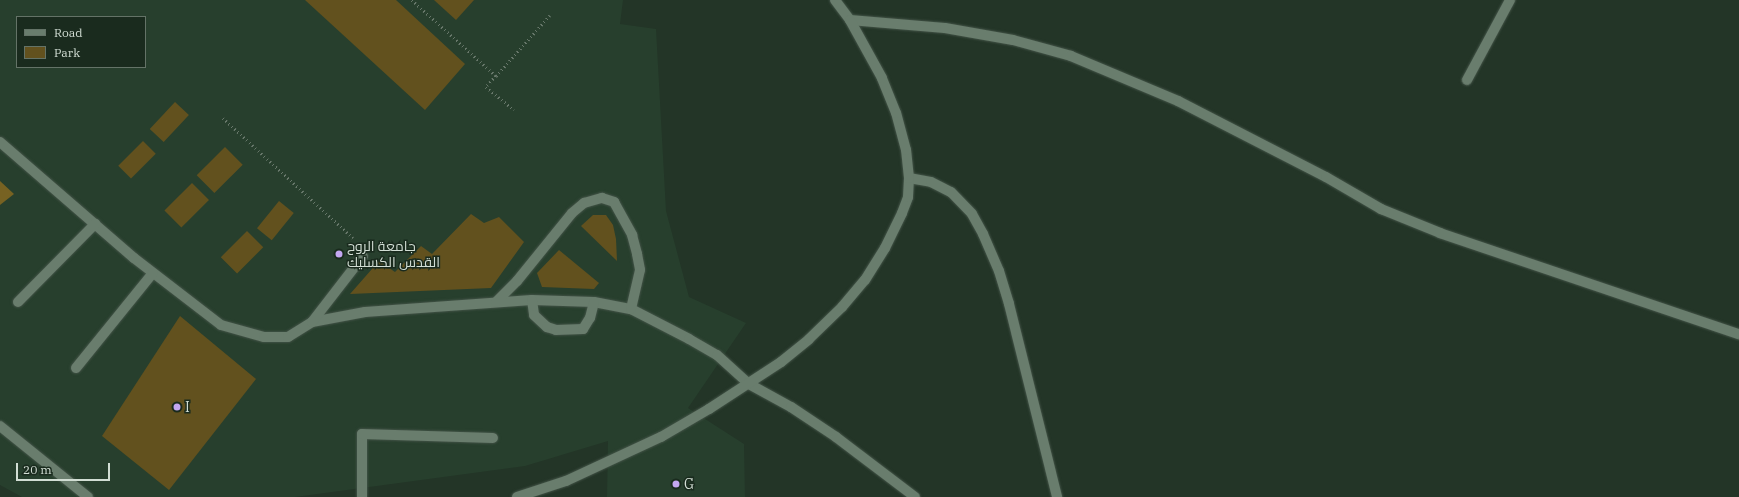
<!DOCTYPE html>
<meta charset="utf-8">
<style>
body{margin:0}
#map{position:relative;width:1739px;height:497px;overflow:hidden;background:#233527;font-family:"IBM Plex Serif",Cairo,serif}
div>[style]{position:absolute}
.built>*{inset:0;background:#273f2d}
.green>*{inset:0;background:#62511e;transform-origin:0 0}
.forest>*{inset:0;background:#776222}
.path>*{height:2.5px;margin-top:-1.25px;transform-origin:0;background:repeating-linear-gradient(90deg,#68786b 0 1px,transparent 0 4px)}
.roads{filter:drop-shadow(0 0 1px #435347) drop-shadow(0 0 1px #435347)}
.service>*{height:10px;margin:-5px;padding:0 5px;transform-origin:5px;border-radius:5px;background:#697d6d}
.minor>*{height:10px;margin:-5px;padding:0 5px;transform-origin:5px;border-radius:5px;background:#697d6d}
.tertiary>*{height:10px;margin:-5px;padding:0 5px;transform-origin:5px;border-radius:5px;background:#697d6d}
.dots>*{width:11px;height:11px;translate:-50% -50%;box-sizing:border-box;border:2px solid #1a2b1e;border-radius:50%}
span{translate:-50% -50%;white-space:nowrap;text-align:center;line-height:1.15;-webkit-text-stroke:3px #1a2b1e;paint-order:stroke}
.poi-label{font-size:14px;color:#d2ded4}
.left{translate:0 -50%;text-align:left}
.legend{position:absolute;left:16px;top:16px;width:130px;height:52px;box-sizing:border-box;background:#1a2b1e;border:1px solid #647367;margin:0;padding:5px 7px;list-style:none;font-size:12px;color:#d2ded4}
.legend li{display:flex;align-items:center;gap:8px;height:20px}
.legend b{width:20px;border:1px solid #647367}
.scale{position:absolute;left:16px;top:463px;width:94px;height:18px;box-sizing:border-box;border:2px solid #d2ded4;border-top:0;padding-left:5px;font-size:12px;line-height:14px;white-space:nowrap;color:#d2ded4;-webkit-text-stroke:3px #1a2b1e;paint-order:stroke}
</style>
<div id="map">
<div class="built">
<i style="clip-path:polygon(evenodd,0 0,623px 0,620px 24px,656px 29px,666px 211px,689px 297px,746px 323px,688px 408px,744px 444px,745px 497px,607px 497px,608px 441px,525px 466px,295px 497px,22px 497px,0 485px,0 0,17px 17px,145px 17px,145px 67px,17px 67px,17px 17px)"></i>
</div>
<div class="green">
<i style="clip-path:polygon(305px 0,396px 0,465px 64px,425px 110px)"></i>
<i style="clip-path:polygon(434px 0,474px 0,456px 20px)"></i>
<i style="left:175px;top:102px;width:19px;height:37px;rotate:43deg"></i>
<i style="left:143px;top:141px;width:18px;height:35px;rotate:45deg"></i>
<i style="left:225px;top:147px;width:25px;height:40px;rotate:45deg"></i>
<i style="left:192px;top:183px;width:24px;height:39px;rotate:45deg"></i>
<i style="left:279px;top:201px;width:19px;height:35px;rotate:39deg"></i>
<i style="clip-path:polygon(471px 214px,484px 223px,499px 217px,524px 242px,491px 288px,350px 294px,379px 261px,395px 272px,421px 246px,432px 254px)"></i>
<i style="clip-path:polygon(593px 215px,606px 215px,613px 225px,616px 239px,617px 261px,581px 226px)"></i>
<i style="left:247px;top:231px;width:23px;height:37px;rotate:45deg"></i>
<i style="clip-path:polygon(559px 250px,599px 283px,594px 289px,542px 287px,537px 273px)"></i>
<i style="clip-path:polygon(180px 316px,256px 379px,169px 490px,102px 436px)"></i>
</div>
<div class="forest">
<i style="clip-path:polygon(0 181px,14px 194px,0 205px)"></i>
</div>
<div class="path">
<i style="left:412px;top:0;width:113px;rotate:42.1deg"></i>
<i style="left:496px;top:76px;width:15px;rotate:132deg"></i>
<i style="left:486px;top:87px;width:36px;rotate:39deg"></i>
<i style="left:496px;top:76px;width:81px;rotate:-48.5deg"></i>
<i style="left:223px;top:118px;width:177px;rotate:42.7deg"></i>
</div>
<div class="roads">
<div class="service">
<i style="left:0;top:142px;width:177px;rotate:40.9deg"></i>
<i style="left:134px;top:258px;width:110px;rotate:37.6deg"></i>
<i style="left:221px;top:325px;width:45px;rotate:15.6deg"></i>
<i style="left:264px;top:337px;width:24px"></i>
<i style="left:288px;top:337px;width:28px;rotate:-32deg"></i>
<i style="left:312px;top:322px;width:54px;rotate:-10.7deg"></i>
<i style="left:365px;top:312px;width:167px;rotate:-4.1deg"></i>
<i style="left:532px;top:300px;width:62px;rotate:1.8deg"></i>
<i style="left:594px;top:302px;width:38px;rotate:11deg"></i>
<i style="left:631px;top:309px;width:65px;rotate:27.3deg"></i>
<i style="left:689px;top:339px;width:32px;rotate:30deg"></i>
<i style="left:717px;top:355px;width:43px;rotate:42.2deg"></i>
<i style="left:532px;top:300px;width:15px;rotate:82deg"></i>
<i style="left:534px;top:315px;width:18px;rotate:43deg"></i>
<i style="left:547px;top:327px;width:9px;rotate:18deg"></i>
<i style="left:556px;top:330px;width:27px;rotate:-2deg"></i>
<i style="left:583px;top:329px;width:13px;rotate:-58deg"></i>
<i style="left:590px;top:318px;width:16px;rotate:-76deg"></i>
<i style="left:18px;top:302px;width:110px;rotate:-45.4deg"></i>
<i style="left:496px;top:302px;width:30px;rotate:-45deg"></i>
<i style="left:517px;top:281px;width:87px;rotate:-51deg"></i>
<i style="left:572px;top:213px;width:16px;rotate:-40deg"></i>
<i style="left:584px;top:203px;width:19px;rotate:-16deg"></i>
<i style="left:602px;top:198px;width:13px;rotate:18deg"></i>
<i style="left:614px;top:202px;width:38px;rotate:61deg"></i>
<i style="left:632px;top:235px;width:20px;rotate:75deg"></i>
<i style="left:637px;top:254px;width:16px;rotate:79deg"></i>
<i style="left:640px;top:270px;width:40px;rotate:103deg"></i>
<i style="left:312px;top:322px;width:83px;rotate:-52.3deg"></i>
<i style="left:76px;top:368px;width:122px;rotate:-51deg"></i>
<i style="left:0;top:426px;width:113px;rotate:38.9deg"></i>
<i style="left:362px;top:497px;width:63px;rotate:-90deg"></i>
<i style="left:362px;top:434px;width:131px;rotate:1.7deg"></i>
</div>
<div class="minor">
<i style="left:1467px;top:80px;width:91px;rotate:-61.7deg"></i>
<i style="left:909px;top:178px;width:22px;rotate:10deg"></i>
<i style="left:931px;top:182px;width:22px;rotate:27deg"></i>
<i style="left:951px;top:192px;width:30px;rotate:46deg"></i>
<i style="left:972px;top:214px;width:23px;rotate:61deg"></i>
<i style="left:983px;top:234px;width:40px;rotate:66.6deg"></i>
<i style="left:999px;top:271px;width:34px;rotate:73deg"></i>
<i style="left:1009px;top:304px;width:199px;rotate:76deg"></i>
</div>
<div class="tertiary">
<i style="left:835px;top:0;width:25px;rotate:53deg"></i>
<i style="left:850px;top:20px;width:95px;rotate:4.8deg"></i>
<i style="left:945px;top:28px;width:69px;rotate:10deg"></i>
<i style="left:1013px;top:40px;width:60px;rotate:15.4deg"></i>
<i style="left:1071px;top:56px;width:116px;rotate:22.8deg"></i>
<i style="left:1178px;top:101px;width:166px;rotate:27.2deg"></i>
<i style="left:1326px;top:177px;width:64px;rotate:30.2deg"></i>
<i style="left:1381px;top:209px;width:64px;rotate:22.1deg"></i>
<i style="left:1440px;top:233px;width:316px;rotate:18.7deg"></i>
<i style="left:749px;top:384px;width:48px;rotate:28.7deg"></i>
<i style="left:791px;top:407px;width:54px;rotate:33.7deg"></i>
<i style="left:836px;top:437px;width:99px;rotate:37.2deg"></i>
<i style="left:517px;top:497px;width:52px;rotate:-18.1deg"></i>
<i style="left:566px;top:481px;width:105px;rotate:-24.9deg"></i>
<i style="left:661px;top:437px;width:56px;rotate:-30.3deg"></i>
<i style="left:709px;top:409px;width:86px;rotate:-33.1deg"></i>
<i style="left:781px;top:362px;width:36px;rotate:-39deg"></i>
<i style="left:809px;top:339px;width:46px;rotate:-44.1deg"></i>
<i style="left:842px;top:307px;width:35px;rotate:-50deg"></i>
<i style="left:865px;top:280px;width:38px;rotate:-58deg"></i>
<i style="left:885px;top:248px;width:39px;rotate:-64deg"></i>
<i style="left:902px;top:213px;width:17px;rotate:-69deg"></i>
<i style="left:908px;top:197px;width:19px;rotate:-87deg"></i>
<i style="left:909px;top:178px;width:28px;rotate:-96deg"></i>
<i style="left:906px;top:150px;width:38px;rotate:-105deg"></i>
<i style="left:896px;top:113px;width:38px;rotate:-112deg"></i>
<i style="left:882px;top:78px;width:66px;rotate:-118.9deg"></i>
</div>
</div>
<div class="dots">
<i style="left:339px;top:254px;background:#c4a7f1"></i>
<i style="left:177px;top:407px;background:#c4a7f1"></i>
<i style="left:676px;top:484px;background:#c4a7f1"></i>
</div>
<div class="poi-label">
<span class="left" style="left:347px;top:254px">جامعة الروح<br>القدس الكسليك</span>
<span class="left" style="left:185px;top:407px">I</span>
<span class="left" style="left:684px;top:484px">G</span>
</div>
<ul class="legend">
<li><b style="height:5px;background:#697d6d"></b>Road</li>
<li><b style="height:11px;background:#62511e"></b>Park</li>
</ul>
<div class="scale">20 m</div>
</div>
